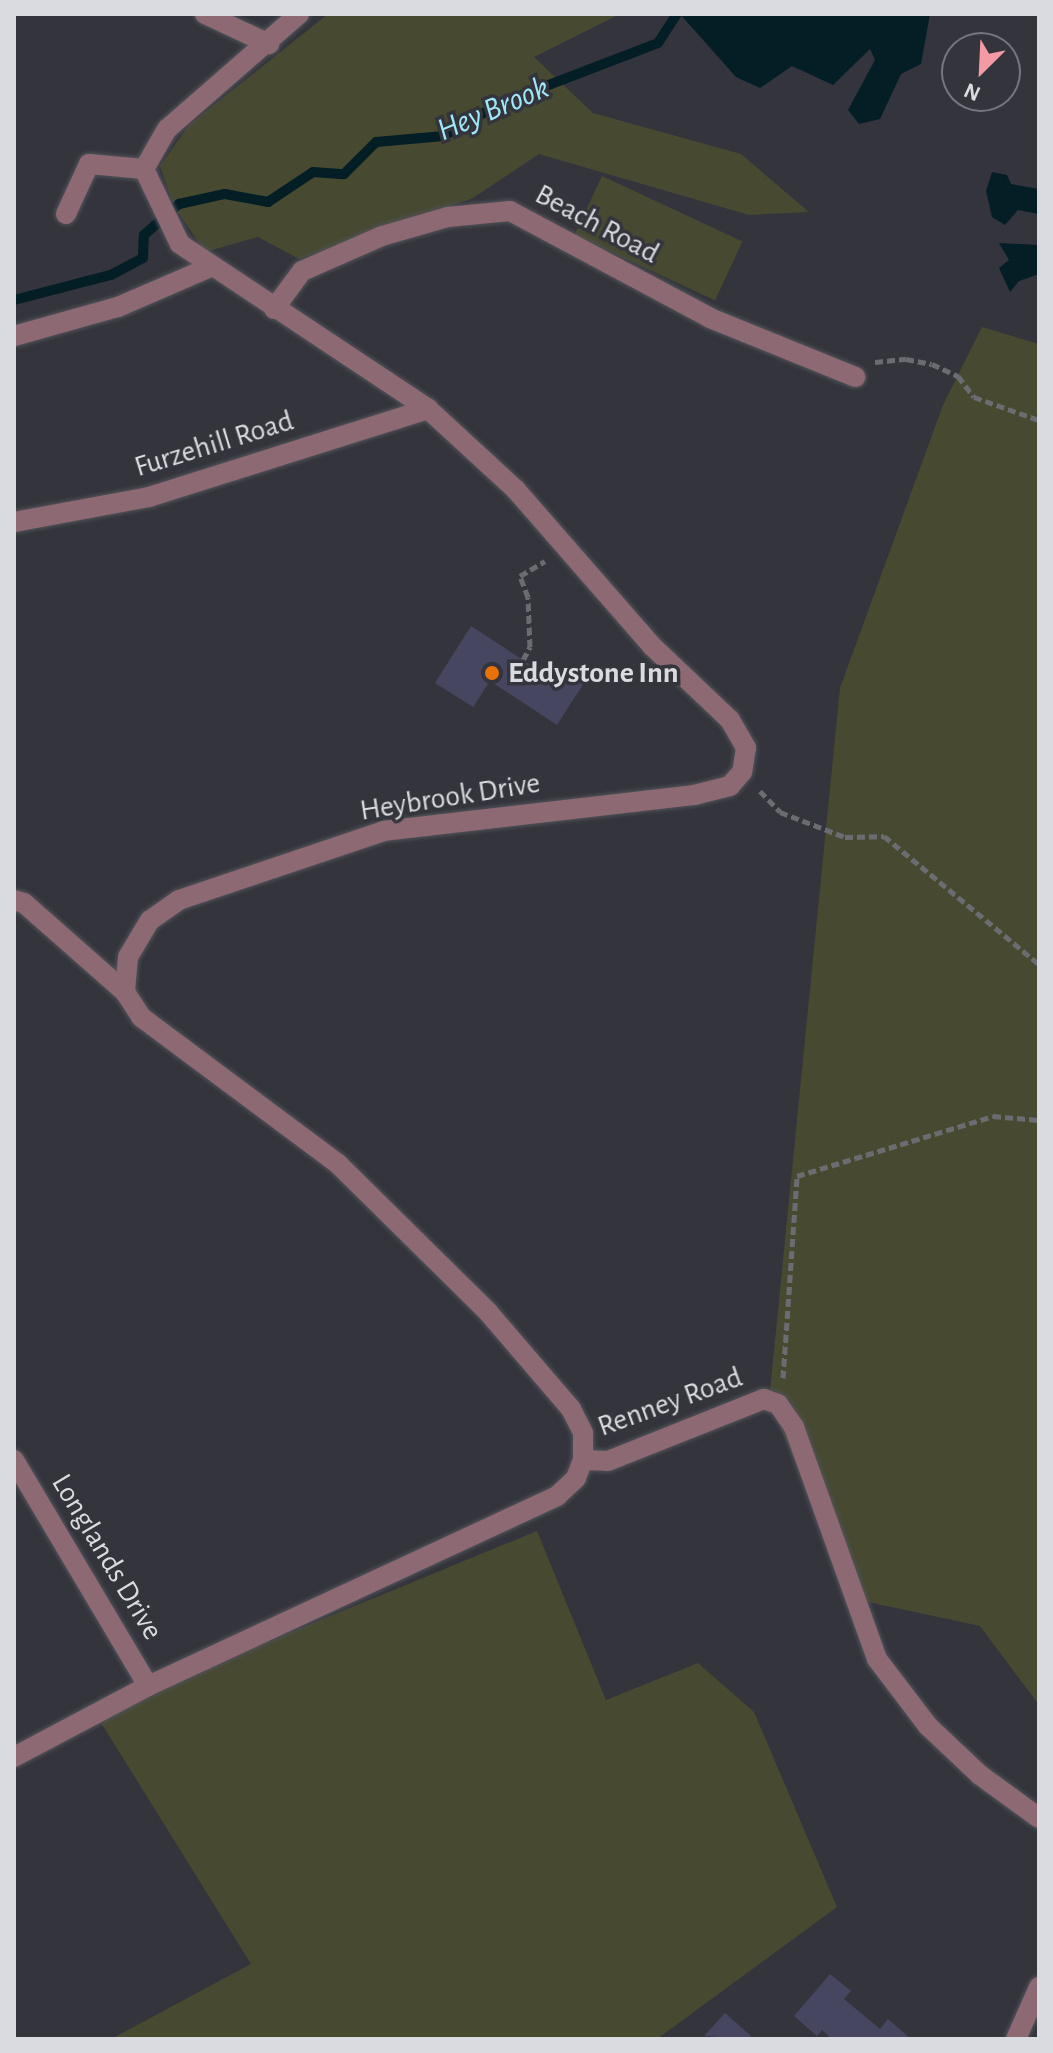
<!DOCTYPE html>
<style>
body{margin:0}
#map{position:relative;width:1053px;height:2053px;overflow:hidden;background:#34343c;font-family:"Alegreya Sans",sans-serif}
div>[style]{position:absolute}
.green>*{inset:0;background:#474a31;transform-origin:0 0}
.water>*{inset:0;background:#031e25}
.stream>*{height:10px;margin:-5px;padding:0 5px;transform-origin:5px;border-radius:5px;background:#031e25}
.building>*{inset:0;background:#464660}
.path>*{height:5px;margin-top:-2.5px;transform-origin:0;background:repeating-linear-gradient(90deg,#6b6b72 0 8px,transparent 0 12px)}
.roads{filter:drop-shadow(0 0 2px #52525a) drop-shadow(0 0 2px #52525a)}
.minor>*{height:20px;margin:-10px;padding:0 10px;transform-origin:10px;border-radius:10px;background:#8c6973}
.dots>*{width:22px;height:22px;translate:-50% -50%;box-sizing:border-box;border:4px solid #34343c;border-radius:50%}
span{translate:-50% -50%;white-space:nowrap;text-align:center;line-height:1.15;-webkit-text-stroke:7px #34343c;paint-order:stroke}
.street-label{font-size:30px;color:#dadbe0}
.poi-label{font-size:30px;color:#dadbe0;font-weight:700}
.left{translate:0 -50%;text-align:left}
.water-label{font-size:32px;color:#a1e7fa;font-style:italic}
.frame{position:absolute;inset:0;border:16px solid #dadbe0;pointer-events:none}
.north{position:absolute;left:941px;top:32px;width:80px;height:80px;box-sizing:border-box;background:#34343c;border:2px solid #76777e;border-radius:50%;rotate:204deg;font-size:22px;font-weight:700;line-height:32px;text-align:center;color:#dadbe0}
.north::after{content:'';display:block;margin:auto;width:28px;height:36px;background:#f49aa4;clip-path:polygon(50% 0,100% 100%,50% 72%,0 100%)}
</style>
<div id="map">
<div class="green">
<i style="clip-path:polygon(328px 14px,620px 14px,534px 57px,593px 113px,741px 154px,809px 212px,749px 215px,539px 154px,473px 198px,299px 259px,258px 237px,205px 252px,174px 206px,160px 166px,189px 125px)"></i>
<i style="left:602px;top:176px;width:155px;height:65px;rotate:25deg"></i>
<i style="clip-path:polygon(982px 327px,1039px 344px,1039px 1705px,980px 1626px,854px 1599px,769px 1401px,840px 688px,943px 405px)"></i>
<i style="clip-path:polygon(537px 1531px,606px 1700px,698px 1663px,754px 1712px,837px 1907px,657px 2039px,111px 2039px,251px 1964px,95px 1713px)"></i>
</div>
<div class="water">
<i style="clip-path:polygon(680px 14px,930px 14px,921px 64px,901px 74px,880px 119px,859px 124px,848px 110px,875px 60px,870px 49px,833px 85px,792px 66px,760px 88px,736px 77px)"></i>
<i style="clip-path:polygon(992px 172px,1007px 175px,1011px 184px,1039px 189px,1039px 214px,1018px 210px,1005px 225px,992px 217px,986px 191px)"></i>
<i style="clip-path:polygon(999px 243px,1039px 245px,1039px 274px,1019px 281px,1010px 292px,999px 268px,1009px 260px)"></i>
</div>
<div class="stream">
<i style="left:14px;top:300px;width:100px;rotate:-14.5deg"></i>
<i style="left:111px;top:275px;width:36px;rotate:-28deg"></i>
<i style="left:143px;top:258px;width:23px;rotate:-88deg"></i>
<i style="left:144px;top:235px;width:47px;rotate:-41.5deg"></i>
<i style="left:179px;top:204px;width:47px;rotate:-12.3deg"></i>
<i style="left:225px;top:194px;width:44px;rotate:10.5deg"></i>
<i style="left:268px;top:202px;width:54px;rotate:-33.7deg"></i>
<i style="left:313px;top:172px;width:31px;rotate:4deg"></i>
<i style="left:344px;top:174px;width:45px;rotate:-45deg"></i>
<i style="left:376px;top:142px;width:68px;rotate:-5deg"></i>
<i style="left:444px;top:136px;width:64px;rotate:-30.2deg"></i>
<i style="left:499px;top:104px;width:170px;rotate:-21deg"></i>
<i style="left:658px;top:43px;width:35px;rotate:-57deg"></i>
</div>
<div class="building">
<i style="clip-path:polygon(471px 626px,552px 679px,560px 668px,584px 683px,557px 725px,490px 681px,473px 707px,435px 683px)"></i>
<i style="clip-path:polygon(830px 1974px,851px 1991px,844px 1999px,880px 2029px,888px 2019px,911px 2039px,832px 2039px,822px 2030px,817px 2036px,794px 2016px)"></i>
<i style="clip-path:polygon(725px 2013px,751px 2036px,748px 2039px,704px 2036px)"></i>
</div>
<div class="path">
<i style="left:875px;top:362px;width:31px;rotate:-6deg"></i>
<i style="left:906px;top:359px;width:26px;rotate:11deg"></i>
<i style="left:932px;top:364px;width:29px;rotate:25deg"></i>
<i style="left:958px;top:376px;width:26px;rotate:53deg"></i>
<i style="left:974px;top:397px;width:69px;rotate:19.5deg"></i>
<i style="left:523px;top:660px;width:15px;rotate:-62deg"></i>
<i style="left:530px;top:647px;width:50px;rotate:-92.3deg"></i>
<i style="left:528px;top:597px;width:22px;rotate:-111deg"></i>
<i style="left:520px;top:576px;width:29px;rotate:-31deg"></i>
<i style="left:760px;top:791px;width:29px;rotate:46deg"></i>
<i style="left:780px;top:812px;width:70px;rotate:21deg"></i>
<i style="left:845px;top:837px;width:39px;rotate:-1deg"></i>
<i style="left:884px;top:836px;width:201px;rotate:39.6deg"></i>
<i style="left:783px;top:1378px;width:202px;rotate:-86deg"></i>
<i style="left:797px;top:1176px;width:205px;rotate:-17deg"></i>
<i style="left:993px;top:1116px;width:46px;rotate:5deg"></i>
</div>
<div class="roads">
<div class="minor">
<i style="left:205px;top:14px;width:71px;rotate:25.1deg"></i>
<i style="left:299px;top:14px;width:175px;rotate:138.9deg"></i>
<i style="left:167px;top:129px;width:46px;rotate:119.9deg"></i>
<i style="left:144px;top:169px;width:83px;rotate:64.4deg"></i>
<i style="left:180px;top:244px;width:298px;rotate:33.6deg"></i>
<i style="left:428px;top:409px;width:120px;rotate:42.6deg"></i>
<i style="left:516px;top:490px;width:206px;rotate:48.9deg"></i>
<i style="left:651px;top:645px;width:109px;rotate:43.5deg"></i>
<i style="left:730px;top:720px;width:32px;rotate:60deg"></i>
<i style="left:746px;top:748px;width:24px;rotate:99deg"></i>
<i style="left:742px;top:772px;width:18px;rotate:131deg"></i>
<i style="left:730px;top:786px;width:37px;rotate:166deg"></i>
<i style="left:694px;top:795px;width:312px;rotate:173.4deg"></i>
<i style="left:384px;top:831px;width:216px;rotate:161.4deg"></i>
<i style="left:179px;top:900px;width:35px;rotate:145deg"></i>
<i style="left:150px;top:920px;width:43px;rotate:120.7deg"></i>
<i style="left:128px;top:957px;width:35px;rotate:95deg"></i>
<i style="left:125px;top:992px;width:30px;rotate:57deg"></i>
<i style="left:141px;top:1017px;width:246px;rotate:36.7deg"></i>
<i style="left:338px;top:1164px;width:211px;rotate:44.6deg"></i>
<i style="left:488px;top:1312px;width:128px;rotate:49.4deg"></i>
<i style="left:571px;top:1409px;width:27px;rotate:63deg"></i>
<i style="left:583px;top:1433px;width:27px;rotate:90deg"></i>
<i style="left:66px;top:214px;width:55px;rotate:-65.3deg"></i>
<i style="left:89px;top:164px;width:55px;rotate:5.2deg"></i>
<i style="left:274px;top:309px;width:47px;rotate:-53.6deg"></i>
<i style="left:302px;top:271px;width:87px;rotate:-23.6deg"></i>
<i style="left:382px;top:236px;width:69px;rotate:-16.1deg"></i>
<i style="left:448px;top:217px;width:62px;rotate:-5.5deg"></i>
<i style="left:510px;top:211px;width:227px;rotate:28.1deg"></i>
<i style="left:710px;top:318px;width:157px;rotate:22.1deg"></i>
<i style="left:14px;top:336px;width:108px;rotate:-15.6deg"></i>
<i style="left:118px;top:307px;width:98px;rotate:-23.4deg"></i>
<i style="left:14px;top:522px;width:137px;rotate:-10.5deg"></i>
<i style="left:149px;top:497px;width:293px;rotate:-17.5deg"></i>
<i style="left:14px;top:900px;width:10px;rotate:17deg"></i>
<i style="left:24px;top:903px;width:135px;rotate:41.4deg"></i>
<i style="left:14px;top:1460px;width:263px;rotate:59.3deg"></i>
<i style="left:14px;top:1757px;width:152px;rotate:-27.9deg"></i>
<i style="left:148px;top:1686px;width:451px;rotate:-24.9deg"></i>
<i style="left:557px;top:1496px;width:26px;rotate:-43deg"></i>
<i style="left:576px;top:1478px;width:19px;rotate:-69deg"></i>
<i style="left:583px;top:1460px;width:25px;rotate:2deg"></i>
<i style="left:608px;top:1461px;width:168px;rotate:-21.7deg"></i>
<i style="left:764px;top:1399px;width:15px;rotate:20deg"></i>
<i style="left:778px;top:1404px;width:28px;rotate:55deg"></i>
<i style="left:794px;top:1427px;width:246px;rotate:70.3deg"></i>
<i style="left:877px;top:1659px;width:84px;rotate:52.7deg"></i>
<i style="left:928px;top:1726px;width:71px;rotate:43.3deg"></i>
<i style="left:980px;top:1775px;width:73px;rotate:36.1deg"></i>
<i style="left:1016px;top:2039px;width:57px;rotate:-66.1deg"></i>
</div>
</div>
<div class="dots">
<i style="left:492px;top:673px;background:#e8710a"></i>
</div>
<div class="street-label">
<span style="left:597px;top:224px;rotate:28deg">Beach Road</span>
<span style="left:214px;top:444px;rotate:-17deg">Furzehill Road</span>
<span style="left:450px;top:797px;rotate:-9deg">Heybrook Drive</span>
<span style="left:670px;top:1402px;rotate:-20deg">Renney Road</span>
<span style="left:107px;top:1557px;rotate:59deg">Longlands Drive</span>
</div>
<div class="poi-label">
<span class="left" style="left:508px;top:673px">Eddystone Inn</span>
</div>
<div class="water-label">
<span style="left:493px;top:109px;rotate:-23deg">Hey Brook</span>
</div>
<div class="frame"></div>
<div class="north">N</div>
</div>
